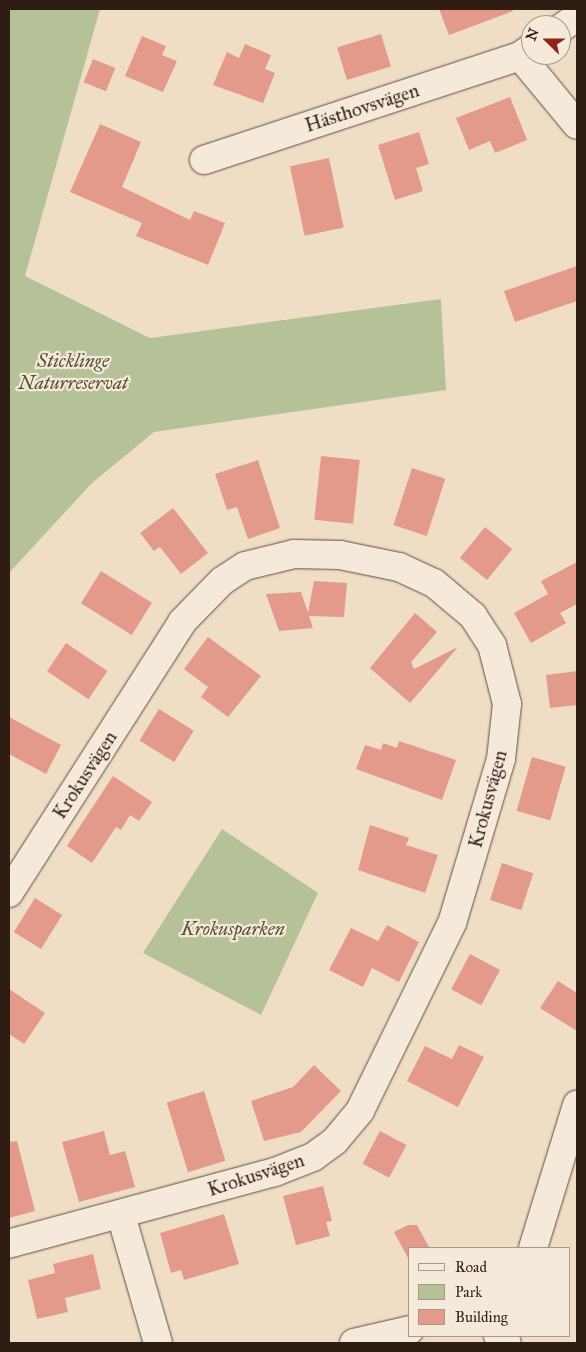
<!DOCTYPE html>
<meta charset="utf-8">
<style>
body{margin:0}
#map{position:relative;width:586px;height:1352px;overflow:hidden;background:#efdec5;font-family:"IM FELL Great Primer",serif}
div>[style]{position:absolute}
.green>*{inset:0;background:#b5c297}
.building>*{inset:0;background:#e49a8b;transform-origin:0 0}
.roads{filter:drop-shadow(0 0 1px #5f4c40) drop-shadow(0 0 1px #5f4c40)}
.minor>*{height:28px;margin:-14px;padding:0 14px;transform-origin:14px;border-radius:14px;background:#f5ead9}
span{translate:-50% -50%;white-space:nowrap;text-align:center;line-height:1.15;-webkit-text-stroke:4.5px #f5ead9;paint-order:stroke}
.street-label{font-size:19px;color:#2f1c13}
.park-label{font-size:19px;color:#574e3b;font-style:italic}
.frame{position:absolute;inset:0;border:10px solid #2f1c13;pointer-events:none}
.legend{position:absolute;left:408px;top:1247px;width:162px;height:90px;box-sizing:border-box;background:#f5ead9;border:1px solid #a6988a;margin:0;padding:6px 9px;list-style:none;font-size:15px;color:#2f1c13}
.legend li{display:flex;align-items:center;gap:10px;height:25px}
.legend b{width:25px;border:1px solid #a6988a}
.north{position:absolute;left:521px;top:15px;width:50px;height:50px;box-sizing:border-box;background:#f5ead9;border:1px solid #a6988a;border-radius:50%;rotate:292deg;font-size:14px;font-weight:700;line-height:20px;text-align:center;color:#2f1c13}
.north::after{content:'';display:block;margin:auto;width:18px;height:22px;background:#8f2418;clip-path:polygon(50% 0,100% 100%,50% 72%,0 100%)}
</style>
<div id="map">
<div class="green">
<i style="clip-path:polygon(9px 9px,100px 9px,25px 276px,150px 338px,441px 299px,446px 390px,154px 432px,91px 484px,9px 573px)"></i>
<i style="clip-path:polygon(222px 829px,318px 893px,261px 1015px,143px 953px)"></i>
</div>
<div class="building">
<i style="clip-path:polygon(439px 9px,512px 9px,513px 11px,449px 35px)"></i>
<i style="left:381px;top:34px;width:34px;height:46px;rotate:73deg"></i>
<i style="clip-path:polygon(142px 36px,166px 46px,162px 55px,177px 61px,163px 92px,125px 76px)"></i>
<i style="clip-path:polygon(245px 44px,271px 55px,265px 69px,275px 73px,263px 103px,213px 85px,227px 52px,239px 58px)"></i>
<i style="left:93px;top:59px;width:24px;height:25px;rotate:22deg"></i>
<i style="clip-path:polygon(510px 97px,527px 140px,495px 153px,490px 141px,469px 150px,456px 118px)"></i>
<i style="clip-path:polygon(100px 124px,141px 142px,122px 187px,190px 220px,194px 211px,225px 223px,208px 265px,136px 236px,142px 223px,70px 192px)"></i>
<i style="clip-path:polygon(419px 132px,429px 164px,416px 168px,423px 191px,395px 200px,378px 145px)"></i>
<i style="left:329px;top:158px;width:71px;height:40px;rotate:78deg"></i>
<i style="clip-path:polygon(577px 266px,577px 301px,515px 322px,504px 291px)"></i>
<i style="left:321px;top:456px;width:39px;height:64px;rotate:6deg"></i>
<i style="clip-path:polygon(258px 460px,280px 528px,248px 539px,237px 507px,227px 510px,215px 474px)"></i>
<i style="left:412px;top:468px;width:35px;height:60px;rotate:18deg"></i>
<i style="clip-path:polygon(173px 508px,208px 553px,181px 574px,160px 547px,154px 551px,140px 533px)"></i>
<i style="left:485px;top:527px;width:35px;height:40px;rotate:39deg"></i>
<i style="clip-path:polygon(577px 562px,577px 604px,560px 613px,566px 623px,531px 643px,514px 613px,548px 594px,541px 581px)"></i>
<i style="left:101px;top:571px;width:60px;height:38px;rotate:32deg"></i>
<i style="clip-path:polygon(314px 581px,347px 583px,344px 617px,309px 616px,313px 628px,279px 631px,266px 594px,301px 592px,308px 613px)"></i>
<i style="clip-path:polygon(415px 613px,437px 632px,411px 662px,414px 669px,458px 647px,410px 703px,370px 668px)"></i>
<i style="clip-path:polygon(208px 637px,261px 676px,228px 717px,201px 697px,208px 687px,184px 669px)"></i>
<i style="left:66px;top:643px;width:50px;height:34px;rotate:34deg"></i>
<i style="clip-path:polygon(577px 671px,577px 705px,550px 708px,546px 675px)"></i>
<i style="left:159px;top:709px;width:41px;height:37px;rotate:32deg"></i>
<i style="clip-path:polygon(9px 717px,61px 745px,46px 774px,9px 754px)"></i>
<i style="clip-path:polygon(399px 741px,456px 760px,442px 800px,356px 769px,365px 745px,381px 750px,383px 743px,397px 748px)"></i>
<i style="left:532px;top:757px;width:35px;height:56px;rotate:16deg"></i>
<i style="clip-path:polygon(113px 776px,152px 802px,139px 821px,130px 815px,121px 830px,116px 827px,92px 863px,67px 846px)"></i>
<i style="clip-path:polygon(370px 825px,409px 838px,406px 845px,438px 855px,425px 893px,358px 870px)"></i>
<i style="left:502px;top:863px;width:33px;height:39px;rotate:18deg"></i>
<i style="left:35px;top:898px;width:32px;height:40px;rotate:32deg"></i>
<i style="clip-path:polygon(387px 925px,419px 942px,399px 982px,372px 968px,363px 987px,329px 970px,351px 928px,378px 941px)"></i>
<i style="left:470px;top:954px;width:34px;height:40px;rotate:28deg"></i>
<i style="clip-path:polygon(558px 981px,577px 993px,577px 1031px,540px 1008px)"></i>
<i style="clip-path:polygon(9px 989px,45px 1013px,24px 1044px,9px 1034px)"></i>
<i style="clip-path:polygon(459px 1045px,484px 1057px,458px 1107px,407px 1081px,425px 1046px,452px 1059px)"></i>
<i style="clip-path:polygon(314px 1065px,341px 1091px,301px 1132px,264px 1141px,251px 1101px,293px 1087px)"></i>
<i style="left:204px;top:1091px;width:73px;height:39px;rotate:73deg"></i>
<i style="clip-path:polygon(104px 1131px,110px 1155px,125px 1151px,135px 1187px,79px 1202px,62px 1142px)"></i>
<i style="left:380px;top:1131px;width:30px;height:37px;rotate:28deg"></i>
<i style="clip-path:polygon(17px 1141px,35px 1211px,9px 1218px,9px 1142px)"></i>
<i style="clip-path:polygon(323px 1186px,332px 1221px,326px 1222px,330px 1236px,296px 1245px,283px 1196px)"></i>
<i style="clip-path:polygon(224px 1214px,239px 1264px,184px 1280px,181px 1270px,171px 1273px,160px 1233px)"></i>
<i style="clip-path:polygon(408px 1225px,417px 1225px,429px 1247px,410px 1248px,408px 1258px,394px 1232px)"></i>
<i style="clip-path:polygon(93px 1254px,101px 1289px,65px 1298px,68px 1312px,37px 1319px,28px 1280px,55px 1273px,53px 1264px)"></i>
</div>
<div class="roads">
<div class="minor">
<i style="left:561px;top:28px;width:19px;rotate:-35deg"></i>
<i style="left:531px;top:48px;width:14px;rotate:144deg"></i>
<i style="left:520px;top:56px;width:89px;rotate:50.4deg"></i>
<i style="left:204px;top:160px;width:333px;rotate:-18.2deg"></i>
<i style="left:9px;top:893px;width:322px;rotate:-57.4deg"></i>
<i style="left:182px;top:622px;width:57px;rotate:-45.7deg"></i>
<i style="left:222px;top:581px;width:27px;rotate:-33deg"></i>
<i style="left:245px;top:566px;width:50px;rotate:-13.8deg"></i>
<i style="left:294px;top:554px;width:46px;rotate:1.2deg"></i>
<i style="left:340px;top:555px;width:60px;rotate:11.5deg"></i>
<i style="left:399px;top:567px;width:38px;rotate:25deg"></i>
<i style="left:434px;top:583px;width:51px;rotate:40.2deg"></i>
<i style="left:473px;top:616px;width:35px;rotate:57deg"></i>
<i style="left:492px;top:645px;width:61px;rotate:75.7deg"></i>
<i style="left:507px;top:704px;width:55px;rotate:96.2deg"></i>
<i style="left:501px;top:759px;width:171px;rotate:106.6deg"></i>
<i style="left:452px;top:923px;width:209px;rotate:116.1deg"></i>
<i style="left:360px;top:1111px;width:39px;rotate:130deg"></i>
<i style="left:335px;top:1141px;width:27px;rotate:144deg"></i>
<i style="left:313px;top:1157px;width:41px;rotate:158.5deg"></i>
<i style="left:275px;top:1172px;width:276px;rotate:164.9deg"></i>
<i style="left:121px;top:1215px;width:133px;rotate:73.9deg"></i>
<i style="left:533px;top:1248px;width:150px;rotate:-72.9deg"></i>
<i style="left:498px;top:1336px;width:11px;rotate:38deg"></i>
<i style="left:354px;top:1343px;width:57px;rotate:-13.1deg"></i>
</div>
</div>
<div class="street-label">
<span style="left:362px;top:108px;rotate:-18deg">Hästhovsvägen</span>
<span style="left:85px;top:775px;rotate:-57deg">Krokusvägen</span>
<span style="left:488px;top:799px;rotate:-75deg">Krokusvägen</span>
<span style="left:256px;top:1175px;rotate:-18deg">Krokusvägen</span>
</div>
<div class="park-label">
<span style="left:73px;top:372px">Sticklinge<br>Naturreservat</span>
<span style="left:233px;top:929px">Krokusparken</span>
</div>
<div class="frame"></div>
<ul class="legend">
<li><b style="height:6px;background:#f5ead9"></b>Road</li>
<li><b style="height:14px;background:#b5c297"></b>Park</li>
<li><b style="height:14px;background:#e49a8b"></b>Building</li>
</ul>
<div class="north">N</div>
</div>
